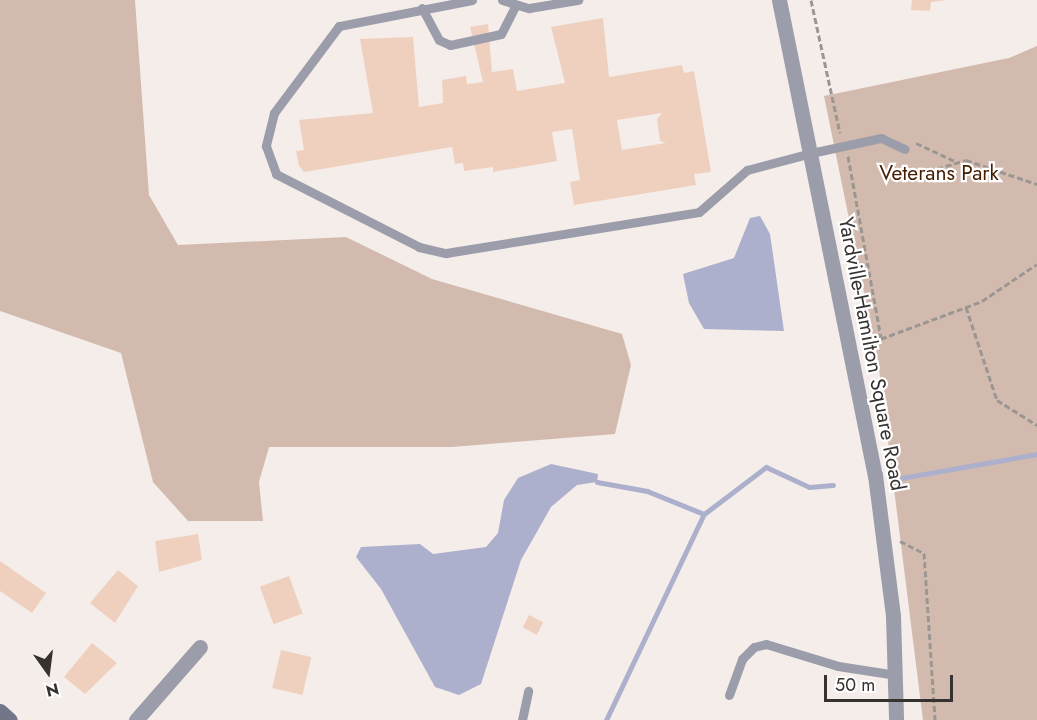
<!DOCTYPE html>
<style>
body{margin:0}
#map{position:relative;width:1037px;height:720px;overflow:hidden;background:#f5ede9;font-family:Jost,sans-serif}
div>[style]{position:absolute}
.green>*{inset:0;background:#d2bbae}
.water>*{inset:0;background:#acb0cd}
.stream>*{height:5px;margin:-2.5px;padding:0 2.5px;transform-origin:2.5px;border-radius:2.5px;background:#acb0cd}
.building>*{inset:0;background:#efd0be;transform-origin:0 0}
.path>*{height:3px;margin-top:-1.5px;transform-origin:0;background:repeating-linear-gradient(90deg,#9c9693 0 6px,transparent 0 9px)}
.service>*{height:9px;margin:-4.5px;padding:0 4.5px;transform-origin:4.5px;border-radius:4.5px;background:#9b9daa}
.minor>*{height:15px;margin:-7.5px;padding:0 7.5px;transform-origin:7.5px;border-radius:7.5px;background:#9b9daa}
.tertiary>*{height:15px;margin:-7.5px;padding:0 7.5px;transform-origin:7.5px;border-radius:7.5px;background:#9b9daa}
.secondary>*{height:15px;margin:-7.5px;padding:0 7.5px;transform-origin:7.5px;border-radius:7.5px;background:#737688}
span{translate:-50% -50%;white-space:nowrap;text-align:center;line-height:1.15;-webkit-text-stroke:4.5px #fff;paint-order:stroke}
.park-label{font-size:21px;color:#441d00}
.street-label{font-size:21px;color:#353230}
.north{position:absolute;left:18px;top:642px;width:60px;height:60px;-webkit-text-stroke:4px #fff;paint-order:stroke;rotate:166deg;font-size:16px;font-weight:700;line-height:24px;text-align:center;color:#353230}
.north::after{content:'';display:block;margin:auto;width:21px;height:27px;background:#353230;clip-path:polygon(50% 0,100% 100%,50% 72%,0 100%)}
.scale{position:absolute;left:824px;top:675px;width:129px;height:27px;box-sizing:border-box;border:3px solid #353230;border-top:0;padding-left:8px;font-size:18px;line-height:21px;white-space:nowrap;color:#353230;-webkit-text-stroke:4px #fff;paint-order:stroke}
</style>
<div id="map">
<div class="green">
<i style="clip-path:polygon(0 0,135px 0,149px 195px,178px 245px,346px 237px,432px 279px,622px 334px,631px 365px,615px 434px,452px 447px,269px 447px,259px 482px,263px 521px,188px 521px,153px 482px,121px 353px,0 311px)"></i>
<i style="clip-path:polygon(1037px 46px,1037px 720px,923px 720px,878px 361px,824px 96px,1009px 58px)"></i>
</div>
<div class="water">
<i style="clip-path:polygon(760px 216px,770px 234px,784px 331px,704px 329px,689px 303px,683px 274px,734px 258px,750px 218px)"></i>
<i style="clip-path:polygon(551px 464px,598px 474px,597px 482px,577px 485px,551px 507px,521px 560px,481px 684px,459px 695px,435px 687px,381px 589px,356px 557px,361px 547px,420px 544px,433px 554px,486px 547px,498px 533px,504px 500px,518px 478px)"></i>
</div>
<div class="stream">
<i style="left:901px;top:478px;width:138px;rotate:-10deg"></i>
<i style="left:597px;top:482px;width:51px;rotate:10.2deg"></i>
<i style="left:647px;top:491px;width:61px;rotate:22deg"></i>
<i style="left:704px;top:514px;width:78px;rotate:-37.2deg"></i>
<i style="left:766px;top:467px;width:47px;rotate:24.9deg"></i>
<i style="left:809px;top:487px;width:24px;rotate:-5deg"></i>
<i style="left:606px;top:720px;width:228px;rotate:-64.6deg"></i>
</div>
<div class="building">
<i style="clip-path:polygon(912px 0,947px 0,931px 2px,930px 11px,911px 10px)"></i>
<i style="clip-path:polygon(evenodd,603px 18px,609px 77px,682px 65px,684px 73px,694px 71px,711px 172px,694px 174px,696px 185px,574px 205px,570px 182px,580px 180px,572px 129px,552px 132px,557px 161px,493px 172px,493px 167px,464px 171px,463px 163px,455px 164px,452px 147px,304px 172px,299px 166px,296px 151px,304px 150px,299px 120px,373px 113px,360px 39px,413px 37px,419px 107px,443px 103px,442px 80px,466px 76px,467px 84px,483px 82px,470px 27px,488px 24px,492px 72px,513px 69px,517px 91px,565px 83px,551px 27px,603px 18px,662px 113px,657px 119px,660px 141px,666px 143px,622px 150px,617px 120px,662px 113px)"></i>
<i style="clip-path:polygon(198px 534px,202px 560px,159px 572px,155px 541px)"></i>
<i style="clip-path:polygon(0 561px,46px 593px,32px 613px,0 591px)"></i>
<i style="clip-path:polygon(118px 570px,138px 586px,115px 623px,90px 603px)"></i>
<i style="left:289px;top:576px;width:40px;height:31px;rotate:70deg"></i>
<i style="left:529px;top:615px;width:16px;height:14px;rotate:27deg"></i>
<i style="clip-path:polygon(92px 643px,117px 663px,85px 694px,64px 677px)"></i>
<i style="left:281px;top:650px;width:31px;height:39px;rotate:13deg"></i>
</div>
<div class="path">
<i style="left:811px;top:0;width:136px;rotate:77.7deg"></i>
<i style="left:916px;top:143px;width:43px;rotate:24.8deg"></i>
<i style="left:848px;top:156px;width:185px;rotate:79.7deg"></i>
<i style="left:911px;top:176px;width:57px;rotate:-16.2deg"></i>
<i style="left:966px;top:160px;width:75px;rotate:18.7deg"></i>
<i style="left:966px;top:307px;width:98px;rotate:71.6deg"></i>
<i style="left:997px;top:400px;width:47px;rotate:32deg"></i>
<i style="left:864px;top:345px;width:126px;rotate:-20.4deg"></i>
<i style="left:982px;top:301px;width:66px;rotate:-33.9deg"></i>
<i style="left:900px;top:541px;width:27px;rotate:27deg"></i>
<i style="left:924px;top:553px;width:167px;rotate:86.2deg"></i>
</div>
<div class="service">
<i style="left:472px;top:0;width:136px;rotate:168.9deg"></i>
<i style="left:339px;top:26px;width:109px;rotate:126.8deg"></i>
<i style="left:274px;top:113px;width:34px;rotate:104deg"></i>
<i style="left:266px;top:146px;width:30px;rotate:70deg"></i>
<i style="left:276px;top:174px;width:161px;rotate:27deg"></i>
<i style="left:419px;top:247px;width:28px;rotate:13deg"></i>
<i style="left:446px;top:253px;width:256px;rotate:-9.2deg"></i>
<i style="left:699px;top:212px;width:64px;rotate:-41.2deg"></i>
<i style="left:747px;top:170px;width:66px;rotate:-14.9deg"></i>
<i style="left:811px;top:153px;width:72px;rotate:-12.1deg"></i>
<i style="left:881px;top:138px;width:26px;rotate:25deg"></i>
<i style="left:502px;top:0;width:28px;rotate:17deg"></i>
<i style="left:529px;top:8px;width:50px;rotate:-9.3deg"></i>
<i style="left:422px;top:8px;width:36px;rotate:62deg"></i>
<i style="left:439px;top:40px;width:12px;rotate:24deg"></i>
<i style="left:450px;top:45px;width:52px;rotate:-12.2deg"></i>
<i style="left:501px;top:34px;width:30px;rotate:-63deg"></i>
<i style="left:729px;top:695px;width:38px;rotate:-70deg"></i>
<i style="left:742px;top:659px;width:17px;rotate:-45deg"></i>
<i style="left:754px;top:647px;width:12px;rotate:-14deg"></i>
<i style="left:766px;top:644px;width:75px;rotate:17deg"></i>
<i style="left:838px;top:666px;width:59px;rotate:8.8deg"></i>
<i style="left:522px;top:720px;width:30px;rotate:-78deg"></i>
</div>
<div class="minor">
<i style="left:136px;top:720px;width:97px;rotate:-48.8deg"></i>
</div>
<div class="tertiary">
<i style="left:779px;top:0;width:485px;rotate:78.6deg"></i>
<i style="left:875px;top:475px;width:142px;rotate:82.7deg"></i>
<i style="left:893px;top:616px;width:104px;rotate:88.3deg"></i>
</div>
<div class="secondary">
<i style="left:0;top:711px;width:13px;rotate:42deg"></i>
</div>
<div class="park-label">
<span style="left:939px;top:173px">Veterans Park</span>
</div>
<div class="street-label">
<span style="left:872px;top:354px;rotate:79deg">Yardville-Hamilton Square Road</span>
</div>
<div class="north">N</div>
<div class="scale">50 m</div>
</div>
